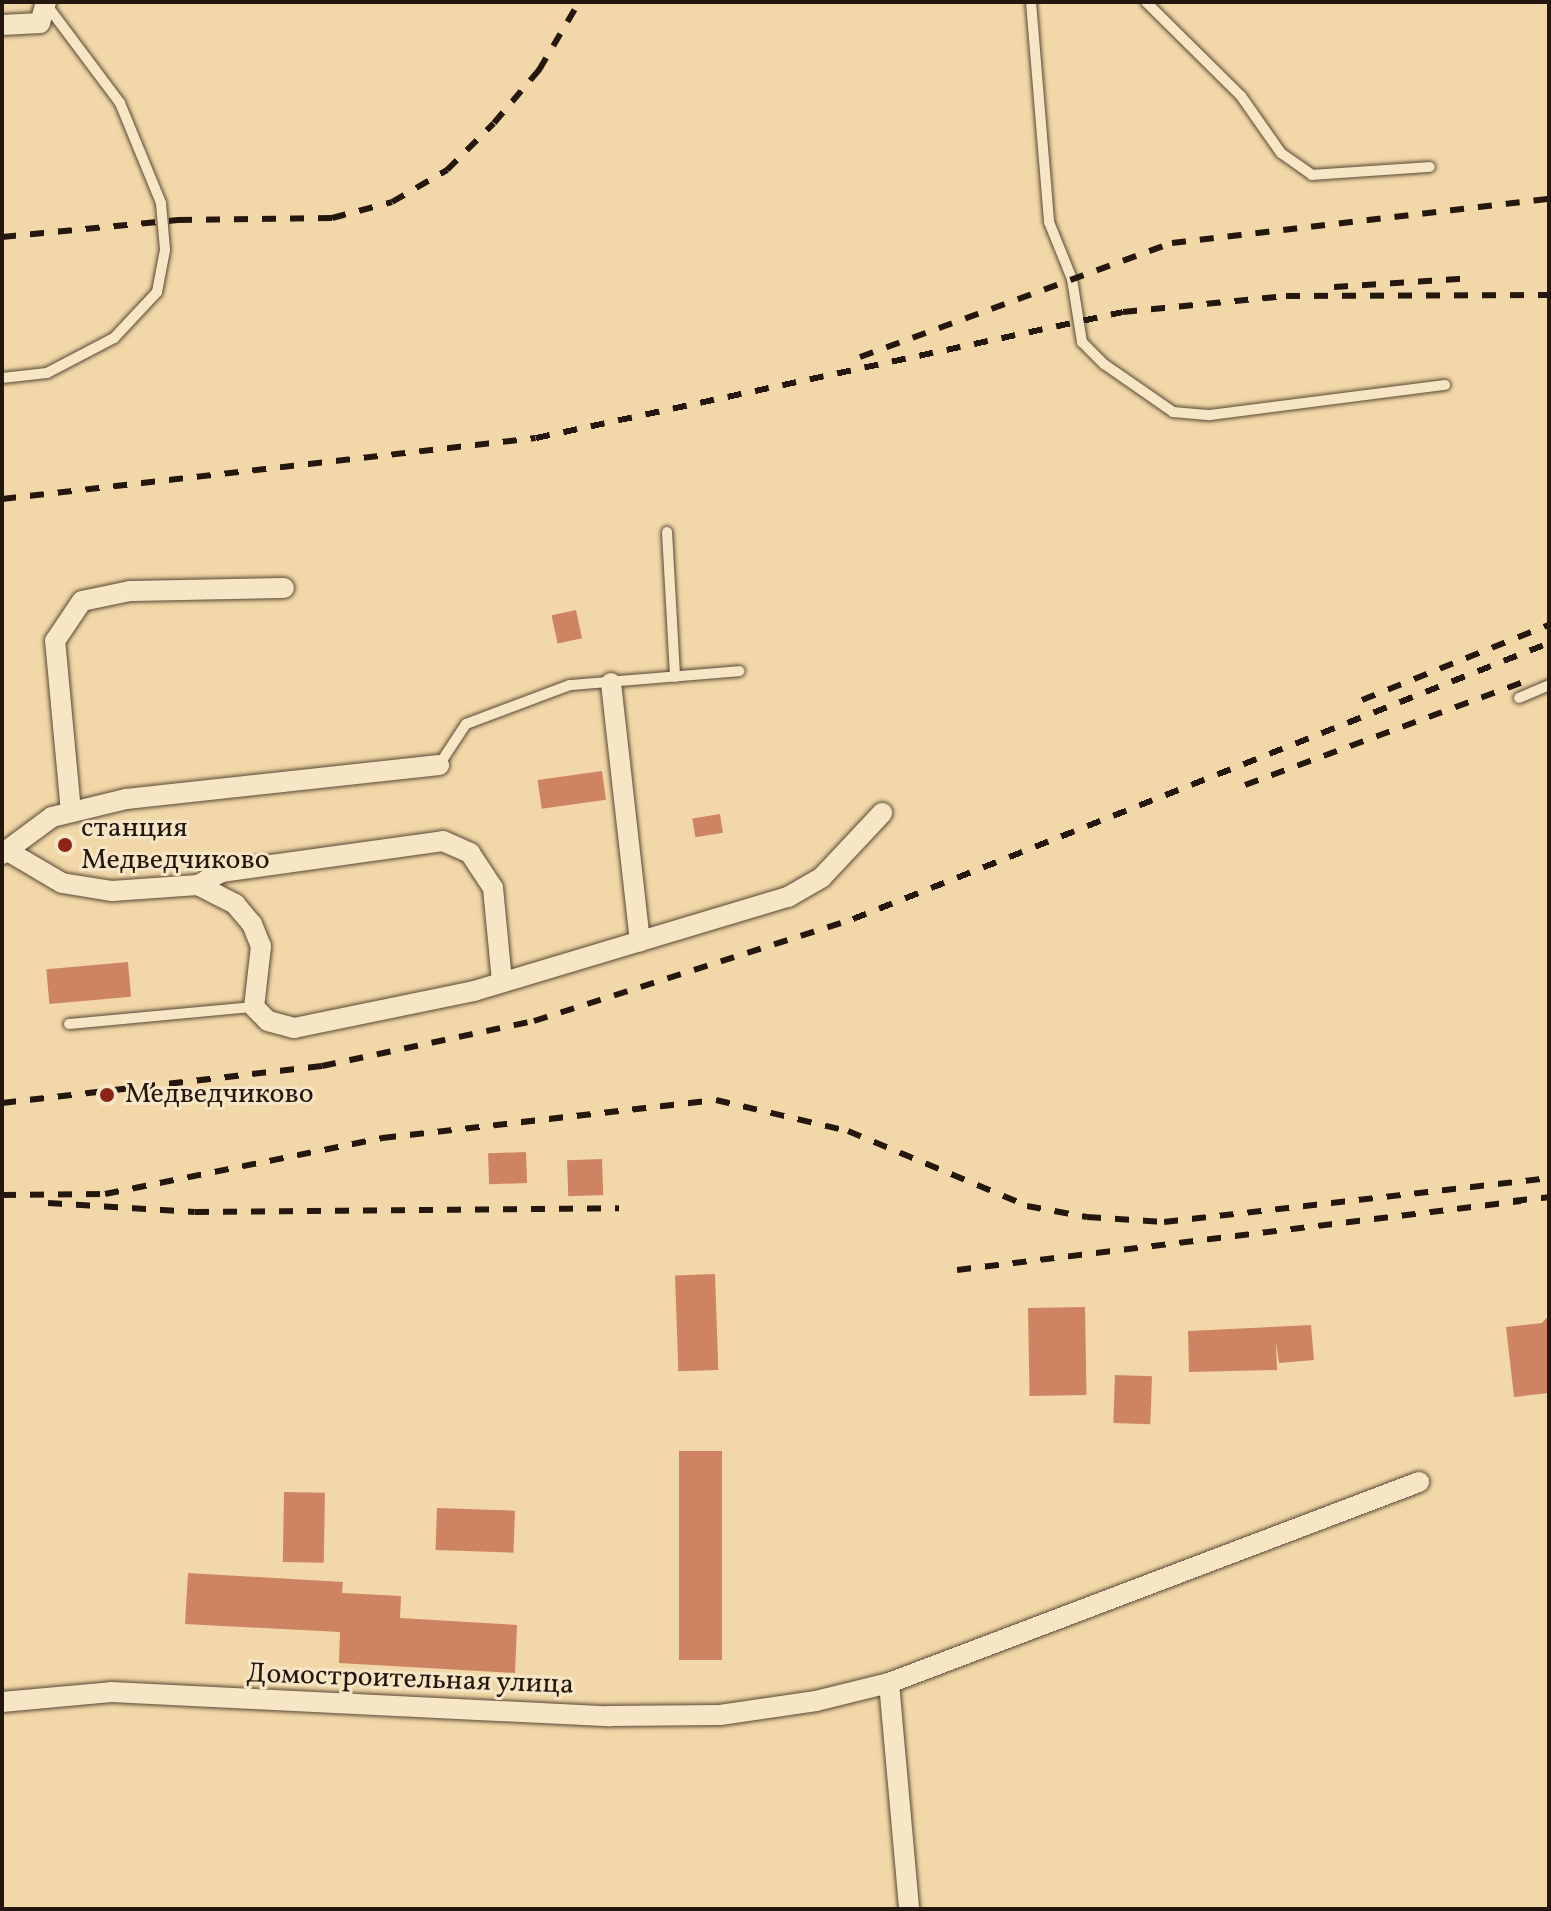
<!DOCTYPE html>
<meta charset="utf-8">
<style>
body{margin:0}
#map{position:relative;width:1551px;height:1911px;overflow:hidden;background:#f2d8a8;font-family:Vollkorn,serif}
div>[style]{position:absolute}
.building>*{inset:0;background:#ce8463;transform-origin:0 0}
.roads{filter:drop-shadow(0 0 2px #574735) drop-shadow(0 0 2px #574735)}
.lane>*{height:10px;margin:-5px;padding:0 5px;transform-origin:5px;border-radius:5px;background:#f7e6c6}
.street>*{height:20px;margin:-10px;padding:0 10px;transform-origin:10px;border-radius:10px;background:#f7e6c6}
.rail>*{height:6px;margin-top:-3px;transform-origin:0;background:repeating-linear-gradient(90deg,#23170f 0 14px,transparent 0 28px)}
.dots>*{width:22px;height:22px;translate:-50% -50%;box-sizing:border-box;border:4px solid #f7e6c6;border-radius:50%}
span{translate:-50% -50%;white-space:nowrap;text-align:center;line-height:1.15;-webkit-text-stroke:6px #f7e6c6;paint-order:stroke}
.poi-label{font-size:28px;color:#23170f}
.left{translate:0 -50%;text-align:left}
.street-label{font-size:28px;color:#23170f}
.frame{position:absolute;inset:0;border:4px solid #23170f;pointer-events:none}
</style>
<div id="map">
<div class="building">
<i style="left:576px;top:610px;width:29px;height:25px;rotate:78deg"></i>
<i style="left:602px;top:771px;width:29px;height:65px;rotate:82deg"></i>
<i style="left:720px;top:814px;width:19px;height:28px;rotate:81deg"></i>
<i style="left:128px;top:962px;width:35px;height:82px;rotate:85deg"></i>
<i style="left:526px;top:1152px;width:31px;height:38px;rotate:88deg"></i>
<i style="left:602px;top:1159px;width:36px;height:35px;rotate:88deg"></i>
<i style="left:715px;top:1274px;width:96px;height:40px;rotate:88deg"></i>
<i style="left:1085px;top:1307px;width:88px;height:57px;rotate:89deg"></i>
<i style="clip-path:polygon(1549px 1315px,1549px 1393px,1514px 1397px,1506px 1327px,1542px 1323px)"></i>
<i style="clip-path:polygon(1311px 1325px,1314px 1360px,1279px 1363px,1276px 1341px,1277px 1370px,1189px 1372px,1188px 1331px)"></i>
<i style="left:1115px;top:1375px;width:37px;height:48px;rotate:2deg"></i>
<i style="left:679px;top:1451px;width:43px;height:209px"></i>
<i style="left:284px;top:1492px;width:41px;height:70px;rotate:1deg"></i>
<i style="left:437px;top:1508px;width:78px;height:42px;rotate:2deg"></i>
<i style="clip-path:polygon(188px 1573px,343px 1582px,342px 1593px,401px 1596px,400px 1618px,517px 1625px,515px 1673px,339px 1663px,340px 1632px,185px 1624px)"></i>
</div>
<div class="roads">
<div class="lane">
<i style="left:1031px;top:2px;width:221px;rotate:85.3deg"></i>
<i style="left:1049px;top:222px;width:61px;rotate:68deg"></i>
<i style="left:1072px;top:279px;width:64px;rotate:81deg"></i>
<i style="left:1082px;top:342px;width:31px;rotate:45deg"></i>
<i style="left:1104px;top:364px;width:84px;rotate:34.8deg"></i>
<i style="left:1173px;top:412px;width:37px;rotate:5deg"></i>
<i style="left:1210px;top:415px;width:237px;rotate:-7.3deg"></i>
<i style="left:1146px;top:2px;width:134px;rotate:44.7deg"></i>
<i style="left:1241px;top:96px;width:70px;rotate:54.9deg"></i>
<i style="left:1281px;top:153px;width:38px;rotate:35deg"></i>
<i style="left:1312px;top:175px;width:118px;rotate:-3.9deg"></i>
<i style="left:2px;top:378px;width:45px;rotate:-6.3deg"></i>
<i style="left:47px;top:373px;width:76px;rotate:-27.6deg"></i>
<i style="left:114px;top:338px;width:63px;rotate:-46.9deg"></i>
<i style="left:157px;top:292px;width:43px;rotate:-79.2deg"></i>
<i style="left:165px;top:250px;width:47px;rotate:-94.9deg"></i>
<i style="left:161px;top:203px;width:108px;rotate:-112.3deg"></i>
<i style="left:120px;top:103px;width:124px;rotate:-126.8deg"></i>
<i style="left:667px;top:532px;width:145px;rotate:86.8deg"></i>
<i style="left:1519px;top:698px;width:33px;rotate:-23deg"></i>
<i style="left:439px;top:765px;width:49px;rotate:-56.6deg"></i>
<i style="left:466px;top:724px;width:111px;rotate:-20.6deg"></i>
<i style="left:570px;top:685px;width:170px;rotate:-4.7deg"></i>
<i style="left:69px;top:1024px;width:186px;rotate:-5.3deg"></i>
</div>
<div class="street">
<i style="left:2px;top:25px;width:38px;rotate:-3deg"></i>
<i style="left:40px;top:23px;width:22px;rotate:-74deg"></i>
<i style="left:611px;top:683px;width:260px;rotate:83.6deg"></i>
<i style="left:71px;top:812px;width:172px;rotate:-95.3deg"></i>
<i style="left:55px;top:641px;width:48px;rotate:-56deg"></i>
<i style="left:82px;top:601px;width:49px;rotate:-11.8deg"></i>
<i style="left:130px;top:591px;width:154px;rotate:-1.1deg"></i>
<i style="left:11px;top:853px;width:59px;rotate:30.5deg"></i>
<i style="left:62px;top:883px;width:51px;rotate:9.1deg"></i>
<i style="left:112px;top:891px;width:86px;rotate:-4deg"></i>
<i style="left:198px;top:885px;width:26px;rotate:-29deg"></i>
<i style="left:221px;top:872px;width:224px;rotate:-7.9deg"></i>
<i style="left:443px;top:841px;width:30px;rotate:24deg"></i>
<i style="left:470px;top:853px;width:42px;rotate:56.7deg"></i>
<i style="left:493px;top:888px;width:94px;rotate:84.5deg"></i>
<i style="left:2px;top:854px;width:62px;rotate:-36.5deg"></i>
<i style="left:52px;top:817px;width:76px;rotate:-13.7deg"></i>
<i style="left:126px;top:799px;width:315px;rotate:-6.2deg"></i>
<i style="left:198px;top:885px;width:42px;rotate:27.2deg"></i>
<i style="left:235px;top:904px;width:26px;rotate:50deg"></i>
<i style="left:252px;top:924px;width:24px;rotate:68deg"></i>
<i style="left:261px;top:946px;width:61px;rotate:96.5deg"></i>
<i style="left:254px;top:1007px;width:20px;rotate:45deg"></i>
<i style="left:268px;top:1021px;width:27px;rotate:15deg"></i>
<i style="left:294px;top:1028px;width:184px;rotate:-11.6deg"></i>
<i style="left:474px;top:991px;width:328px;rotate:-16.7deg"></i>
<i style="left:788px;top:897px;width:39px;rotate:-30deg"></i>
<i style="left:822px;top:877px;width:88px;rotate:-46.8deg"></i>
<i style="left:889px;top:1683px;width:227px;rotate:84.9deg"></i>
<i style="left:2px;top:1702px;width:109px;rotate:-5.2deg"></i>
<i style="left:111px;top:1692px;width:499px;rotate:2.8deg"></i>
<i style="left:609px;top:1716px;width:111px;rotate:-0.5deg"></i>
<i style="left:720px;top:1715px;width:97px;rotate:-8.3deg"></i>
<i style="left:816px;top:1701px;width:75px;rotate:-13.9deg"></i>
<i style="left:889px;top:1683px;width:567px;rotate:-20.77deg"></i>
</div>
</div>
<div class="rail">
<i style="left:2px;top:237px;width:177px;rotate:-5.5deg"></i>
<i style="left:178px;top:220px;width:154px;rotate:-0.7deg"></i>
<i style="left:332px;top:218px;width:62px;rotate:-14.9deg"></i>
<i style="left:392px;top:202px;width:64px;rotate:-30.2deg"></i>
<i style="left:447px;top:170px;width:66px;rotate:-45deg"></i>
<i style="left:494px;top:123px;width:70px;rotate:-49.7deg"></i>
<i style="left:539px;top:70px;width:79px;rotate:-59.5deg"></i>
<i style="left:1334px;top:287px;width:140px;rotate:-3.7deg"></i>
<i style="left:860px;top:357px;width:332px;rotate:-20.1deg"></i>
<i style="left:1172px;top:243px;width:380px;rotate:-6.7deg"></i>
<i style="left:2px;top:499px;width:537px;rotate:-6.52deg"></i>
<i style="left:536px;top:438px;width:600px;rotate:-12.11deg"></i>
<i style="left:1123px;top:312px;width:164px;rotate:-5.6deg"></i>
<i style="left:1286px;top:296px;width:263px;rotate:-0.2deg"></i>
<i style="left:1362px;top:700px;width:201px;rotate:-21.9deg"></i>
<i style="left:1245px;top:785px;width:296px;rotate:-20.3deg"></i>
<i style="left:2px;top:1103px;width:322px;rotate:-6.6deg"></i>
<i style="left:322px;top:1066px;width:217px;rotate:-12deg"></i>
<i style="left:534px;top:1021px;width:335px;rotate:-17.7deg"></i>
<i style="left:853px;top:919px;width:749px;rotate:-21.63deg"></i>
<i style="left:2px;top:1195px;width:103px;rotate:-0.6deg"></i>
<i style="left:105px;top:1194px;width:283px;rotate:-11.4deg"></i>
<i style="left:382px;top:1138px;width:336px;rotate:-6.5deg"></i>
<i style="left:716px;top:1100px;width:136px;rotate:13.2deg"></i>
<i style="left:848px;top:1131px;width:194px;rotate:22.7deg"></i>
<i style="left:1027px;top:1206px;width:61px;rotate:10.4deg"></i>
<i style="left:1087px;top:1217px;width:77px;rotate:3.7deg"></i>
<i style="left:1164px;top:1222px;width:388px;rotate:-6.5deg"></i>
<i style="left:1513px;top:1201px;width:36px;rotate:-6deg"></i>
<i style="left:48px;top:1203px;width:147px;rotate:3.5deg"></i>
<i style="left:195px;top:1212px;width:424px;rotate:-0.5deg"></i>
<i style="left:957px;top:1270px;width:568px;rotate:-6.97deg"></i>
</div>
<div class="dots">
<i style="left:65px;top:845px;background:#8f2418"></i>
<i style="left:107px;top:1095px;background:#8f2418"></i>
</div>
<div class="poi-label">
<span class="left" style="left:81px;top:845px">станция<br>Медведчиково</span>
<span class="left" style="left:125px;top:1095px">Медведчиково</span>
</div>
<div class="street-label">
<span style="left:410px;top:1680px;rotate:2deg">Домостроительная улица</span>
</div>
<div class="frame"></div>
</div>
